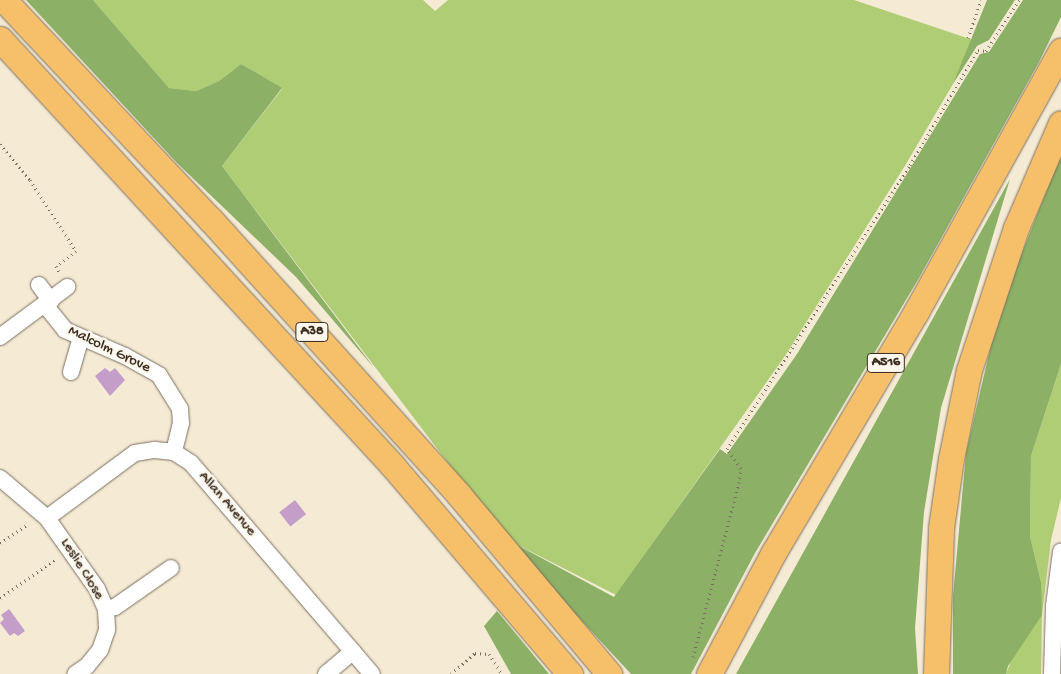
<!DOCTYPE html>
<style>
body{margin:0}
#map{position:relative;width:1061px;height:674px;overflow:hidden;background:#f5ebd5;font-family:"Gochi Hand",sans-serif}
div>[style]{position:absolute}
.green>*{inset:0;background:#afcd74}
.forest>*{inset:0;background:#8bb066}
.building>*{inset:0;background:#c59dc9;transform-origin:0 0}
.path>*{height:3px;margin-top:-1.5px;transform-origin:0;background:repeating-linear-gradient(90deg,#7c6e5e 0 1px,transparent 0 5px)}
.roads{filter:drop-shadow(0 0 1px #7c6e5e) drop-shadow(0 0 1px #7c6e5e)}
.minor>*{height:16px;margin:-8px;padding:0 8px;transform-origin:8px;border-radius:8px;background:#fff}
.highway>*{height:25px;margin:-12.5px;padding:0 12.5px;transform-origin:12.5px;border-radius:12.5px;background:#f6c06b}
span{translate:-50% -50%;white-space:nowrap;text-align:center;line-height:1.15;-webkit-text-stroke:5px #fbf7ec;paint-order:stroke}
.shield-label span{padding:1px 4px;background:#fbf7ec;border:1px solid;border-radius:4px;-webkit-text-stroke-width:0}
.shield-label{font-size:14px;color:#3b2a1e;font-weight:700}
.street-label{font-size:15px;color:#3b2a1e}
</style>
<div id="map">
<div class="green">
<i style="clip-path:polygon(93px 0,423px 0,435px 11px,448px 0,854px 0,973px 40px,953px 84px,906px 164px,785px 356px,616px 595px,506px 539px,222px 166px,282px 89px,241px 64px,219px 81px,196px 91px,169px 88px)"></i>
<i style="clip-path:polygon(1061px 364px,1061px 498px,1051px 540px,1042px 615px,1041px 674px,1006px 674px,1041px 582px,1030px 536px,1031px 456px)"></i>
</div>
<div class="forest">
<i style="clip-path:polygon(26px 0,93px 0,169px 88px,196px 91px,219px 81px,241px 64px,282px 88px,222px 166px,375px 369px,296px 277px,177px 163px)"></i>
<i style="clip-path:polygon(987px 0,1015px 0,989px 40px,977px 46px,953px 84px)"></i>
<i style="clip-path:polygon(1023px 0,1061px 0,1061px 17px,1039px 62px,919px 278px,755px 553px,691px 674px,631px 674px,506px 539px,614px 597px,720px 449px,727px 454px,797px 354px,980px 54px,989px 52px)"></i>
<i style="clip-path:polygon(1061px 154px,1061px 364px,1031px 456px,1030px 536px,1041px 582px,1042px 615px,1008px 666px,1006px 674px,953px 674px,953px 596px,966px 453px,991px 345px,1018px 263px)"></i>
<i style="clip-path:polygon(1010px 179px,941px 408px,924px 512px,915px 628px,918px 674px,736px 674px)"></i>
<i style="clip-path:polygon(497px 611px,549px 674px,511px 674px,484px 626px)"></i>
</div>
<div class="building">
<i style="clip-path:polygon(105px 368px,110px 372px,115px 368px,125px 380px,110px 396px,95px 376px)"></i>
<i style="left:295px;top:500px;width:18px;height:20px;rotate:52deg"></i>
<i style="clip-path:polygon(9px 609px,25px 631px,18px 636px,14px 633px,10px 636px,0 623px,4px 619px,1px 615px)"></i>
</div>
<div class="path">
<i style="left:968px;top:38px;width:40px;rotate:-71.1deg"></i>
<i style="left:0;top:144px;width:47px;rotate:50.2deg"></i>
<i style="left:30px;top:180px;width:85px;rotate:57.1deg"></i>
<i style="left:76px;top:251px;width:25px;rotate:143deg"></i>
<i style="left:56px;top:266px;width:9px;rotate:63deg"></i>
<i style="left:0;top:543px;width:34px;rotate:-34deg"></i>
<i style="left:0;top:598px;width:68px;rotate:-34.9deg"></i>
<i style="left:693px;top:657px;width:180px;rotate:-75.2deg"></i>
<i style="left:739px;top:483px;width:15px;rotate:-82deg"></i>
<i style="left:741px;top:468px;width:24px;rotate:-126deg"></i>
<i style="left:727px;top:449px;width:338px;rotate:-57.2deg"></i>
<i style="left:910px;top:165px;width:134px;rotate:-59.4deg"></i>
<i style="left:978px;top:50px;width:8px;rotate:7deg"></i>
<i style="left:986px;top:51px;width:61px;rotate:-57.1deg"></i>
<i style="left:451px;top:674px;width:32px;rotate:-41deg"></i>
<i style="left:475px;top:653px;width:14px;rotate:4deg"></i>
<i style="left:489px;top:654px;width:24px;rotate:57deg"></i>
</div>
<div class="roads">
<div class="minor">
<i style="left:39px;top:285px;width:20px;rotate:53deg"></i>
<i style="left:45px;top:305px;width:32px;rotate:51deg"></i>
<i style="left:65px;top:330px;width:65px;rotate:23.4deg"></i>
<i style="left:125px;top:356px;width:39px;rotate:29deg"></i>
<i style="left:159px;top:375px;width:40px;rotate:58deg"></i>
<i style="left:180px;top:409px;width:14px;rotate:86deg"></i>
<i style="left:181px;top:423px;width:30px;rotate:104deg"></i>
<i style="left:0;top:337px;width:84px;rotate:-36.7deg"></i>
<i style="left:71px;top:372px;width:35px;rotate:-74deg"></i>
<i style="left:0;top:478px;width:62px;rotate:40.4deg"></i>
<i style="left:47px;top:518px;width:87px;rotate:54.8deg"></i>
<i style="left:97px;top:589px;width:22px;rotate:66deg"></i>
<i style="left:106px;top:609px;width:21px;rotate:87deg"></i>
<i style="left:107px;top:630px;width:21px;rotate:109deg"></i>
<i style="left:100px;top:650px;width:21px;rotate:129deg"></i>
<i style="left:87px;top:666px;width:14px;rotate:146deg"></i>
<i style="left:47px;top:518px;width:109px;rotate:-36.5deg"></i>
<i style="left:135px;top:453px;width:20px;rotate:-9deg"></i>
<i style="left:155px;top:450px;width:19px;rotate:6deg"></i>
<i style="left:174px;top:452px;width:20px;rotate:33deg"></i>
<i style="left:191px;top:463px;width:278px;rotate:49.4deg"></i>
<i style="left:106px;top:609px;width:9px;rotate:-13deg"></i>
<i style="left:115px;top:607px;width:68px;rotate:-34.9deg"></i>
<i style="left:326px;top:674px;width:35px;rotate:-40deg"></i>
<i style="left:1052px;top:674px;width:68px;rotate:-88.3deg"></i>
<i style="left:1054px;top:606px;width:55px;rotate:-82.7deg"></i>
</div>
<div class="highway">
<i style="left:4px;top:0;width:301px;rotate:46.8deg"></i>
<i style="left:210px;top:219px;width:372px;rotate:47.9deg"></i>
<i style="left:459px;top:495px;width:234px;rotate:50deg"></i>
<i style="left:0;top:39px;width:579px;rotate:47.38deg"></i>
<i style="left:392px;top:465px;width:275px;rotate:49.6deg"></i>
<i style="left:709px;top:674px;width:138px;rotate:-62deg"></i>
<i style="left:774px;top:552px;width:279px;rotate:-59.4deg"></i>
<i style="left:916px;top:312px;width:299px;rotate:-61deg"></i>
<i style="left:936px;top:674px;width:146px;rotate:-88deg"></i>
<i style="left:941px;top:528px;width:70px;rotate:-81.8deg"></i>
<i style="left:951px;top:459px;width:91px;rotate:-78.6deg"></i>
<i style="left:969px;top:370px;width:150px;rotate:-71.7deg"></i>
<i style="left:1016px;top:228px;width:114px;rotate:-66.8deg"></i>
</div>
</div>
<div class="shield-label">
<span style="left:312px;top:332px">A38</span>
<span style="left:886px;top:363px">A516</span>
</div>
<div class="street-label">
<span style="left:109px;top:350px;rotate:26deg">Malcolm Grove</span>
<span style="left:227px;top:504px;rotate:49deg">Allan Avenue</span>
<span style="left:82px;top:569px;rotate:58deg">Leslie Close</span>
</div>
</div>
